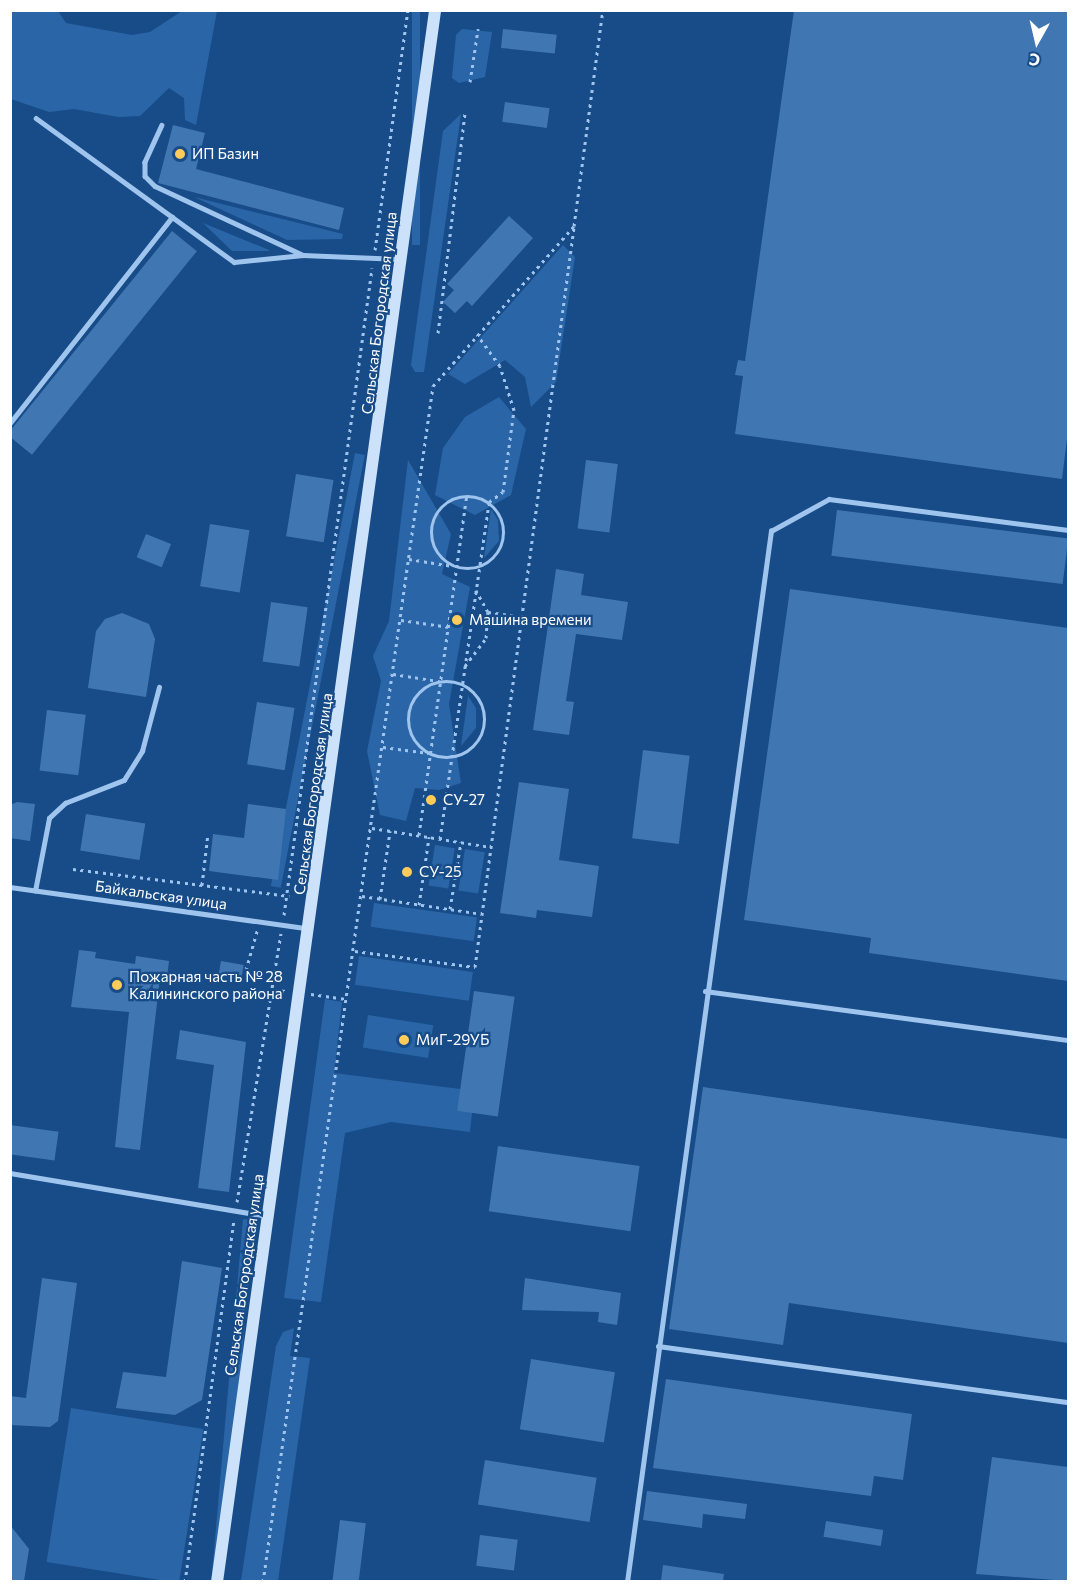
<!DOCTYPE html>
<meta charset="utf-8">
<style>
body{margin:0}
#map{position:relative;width:1079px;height:1592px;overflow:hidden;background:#174c88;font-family:Commissioner,sans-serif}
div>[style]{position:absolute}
.green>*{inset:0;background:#2a66a7;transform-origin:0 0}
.building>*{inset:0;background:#4076b2;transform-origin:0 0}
.path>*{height:3px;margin-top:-1.5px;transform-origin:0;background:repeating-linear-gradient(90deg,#9fc5ee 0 3px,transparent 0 7.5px)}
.path>.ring{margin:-1.5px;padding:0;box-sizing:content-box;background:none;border:3px solid #9fc5ee;border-radius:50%}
.service>*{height:4.5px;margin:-2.25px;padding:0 2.25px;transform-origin:2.25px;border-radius:2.25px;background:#9fc5ee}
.secondary>*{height:12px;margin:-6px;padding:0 6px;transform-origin:6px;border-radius:6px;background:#cce1fa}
.dots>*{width:16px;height:16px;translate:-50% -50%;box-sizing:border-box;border:3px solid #174c88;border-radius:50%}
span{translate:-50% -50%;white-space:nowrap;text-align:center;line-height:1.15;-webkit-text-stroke:4.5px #174c88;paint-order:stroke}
.poi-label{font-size:15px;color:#fff}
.left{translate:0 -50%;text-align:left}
.street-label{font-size:15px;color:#fff}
.frame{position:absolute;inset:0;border:12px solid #fff;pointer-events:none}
.north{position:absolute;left:1007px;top:12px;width:60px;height:60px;-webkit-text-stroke:4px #174c88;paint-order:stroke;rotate:188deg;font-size:16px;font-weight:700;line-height:24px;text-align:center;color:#fff}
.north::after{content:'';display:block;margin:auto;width:21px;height:27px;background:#fff;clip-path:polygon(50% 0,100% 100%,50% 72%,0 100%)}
</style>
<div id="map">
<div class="green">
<i style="clip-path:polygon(11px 10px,58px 11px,66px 23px,132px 35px,150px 32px,182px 11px,217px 11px,196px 125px,185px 120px,184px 98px,169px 88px,140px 116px,118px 117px,74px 109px,49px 112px,11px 99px)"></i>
<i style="left:412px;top:11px;width:8px;height:234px"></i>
<i style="clip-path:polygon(462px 29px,492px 32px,485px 77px,459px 83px,452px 78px,456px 35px)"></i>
<i style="clip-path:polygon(461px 114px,424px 372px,415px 372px,411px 365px,443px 131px)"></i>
<i style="clip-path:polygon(194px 197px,343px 234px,342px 239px,287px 240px)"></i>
<i style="clip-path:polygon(203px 223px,269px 250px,269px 251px,232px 251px)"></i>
<i style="clip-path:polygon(563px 245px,575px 257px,556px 382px,531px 407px,525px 377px,505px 360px,465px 384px,448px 374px)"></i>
<i style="clip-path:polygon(499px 397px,526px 429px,511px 495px,475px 515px,435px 495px,443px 448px,465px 417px)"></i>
<i style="left:355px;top:453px;width:10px;height:441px;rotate:11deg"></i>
<i style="clip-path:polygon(408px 460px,451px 534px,442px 574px,470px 587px,449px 704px,461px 783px,439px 790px,415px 788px,406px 821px,380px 815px,367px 751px,381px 681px,373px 656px,389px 621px)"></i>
<i style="clip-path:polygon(491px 509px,498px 520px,499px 541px,484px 558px)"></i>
<i style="clip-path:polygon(468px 696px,476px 708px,476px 728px,461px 746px)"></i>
<i style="left:435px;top:845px;width:20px;height:41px;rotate:9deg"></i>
<i style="left:465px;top:849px;width:20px;height:42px;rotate:9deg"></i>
<i style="left:374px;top:903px;width:104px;height:24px;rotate:8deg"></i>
<i style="left:359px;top:956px;width:115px;height:29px;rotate:8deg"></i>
<i style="clip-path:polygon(325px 999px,342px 1002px,334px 1073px,460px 1089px,472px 1113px,470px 1132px,391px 1122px,345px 1133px,321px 1302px,284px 1298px)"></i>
<i style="left:368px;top:1015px;width:66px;height:33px;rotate:9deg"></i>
<i style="left:243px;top:1219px;width:11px;height:366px;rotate:5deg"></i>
<i style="clip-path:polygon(294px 1328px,290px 1356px,310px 1358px,278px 1581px,241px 1581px,276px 1346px,283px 1332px)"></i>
<i style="left:71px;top:1408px;width:134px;height:156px;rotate:9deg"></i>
</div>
<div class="building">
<i style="clip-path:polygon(794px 10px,1068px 10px,1068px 431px,1062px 479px,735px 434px,743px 376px,735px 375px,738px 360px,745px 361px)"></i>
<i style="left:503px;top:29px;width:54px;height:19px;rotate:6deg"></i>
<i style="left:505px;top:102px;width:45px;height:20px;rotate:8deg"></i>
<i style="clip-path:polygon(173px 125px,205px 133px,196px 169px,344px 208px,339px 230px,158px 183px)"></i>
<i style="clip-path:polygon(509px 216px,533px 238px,472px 306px,467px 301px,455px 313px,443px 302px,454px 290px,447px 284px)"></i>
<i style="left:172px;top:231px;width:32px;height:262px;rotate:39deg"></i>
<i style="left:586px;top:460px;width:32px;height:69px;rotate:7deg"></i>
<i style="left:296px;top:474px;width:38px;height:63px;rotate:9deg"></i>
<i style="left:837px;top:510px;width:233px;height:46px;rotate:7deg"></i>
<i style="left:210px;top:524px;width:40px;height:63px;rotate:9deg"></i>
<i style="left:146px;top:534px;width:27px;height:25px;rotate:22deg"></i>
<i style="clip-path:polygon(556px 569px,584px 574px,581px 595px,628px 602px,622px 640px,576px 634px,566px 701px,574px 702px,569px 735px,533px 730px)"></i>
<i style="clip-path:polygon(790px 589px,1068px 628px,1068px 981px,869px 953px,871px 938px,744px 920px)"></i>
<i style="left:271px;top:602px;width:37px;height:60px;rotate:8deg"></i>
<i style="clip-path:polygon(122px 613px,149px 624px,155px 639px,146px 697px,88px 688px,96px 631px,105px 619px)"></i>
<i style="left:257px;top:702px;width:38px;height:63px;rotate:9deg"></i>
<i style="left:47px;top:710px;width:39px;height:61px;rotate:7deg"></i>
<i style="left:643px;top:750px;width:47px;height:89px;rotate:7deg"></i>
<i style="clip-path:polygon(519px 782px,569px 789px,559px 860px,599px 866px,592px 917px,537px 910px,536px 918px,500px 913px)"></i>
<i style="clip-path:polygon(17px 802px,35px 804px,30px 841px,10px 838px,10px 805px)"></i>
<i style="clip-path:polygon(248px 804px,286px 809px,278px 880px,209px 871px,213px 834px,244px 838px)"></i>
<i style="left:86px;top:814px;width:60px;height:37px;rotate:9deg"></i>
<i style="clip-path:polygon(79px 950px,96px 952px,95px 958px,135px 964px,136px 956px,169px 961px,167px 978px,160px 977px,140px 1150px,115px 1147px,129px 1012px,71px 1007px)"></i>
<i style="left:221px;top:961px;width:23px;height:14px;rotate:10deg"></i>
<i style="left:474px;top:991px;width:41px;height:121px;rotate:8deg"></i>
<i style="clip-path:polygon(180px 1030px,246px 1042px,229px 1192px,198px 1188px,214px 1065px,176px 1059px)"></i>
<i style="clip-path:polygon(703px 1087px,1068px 1139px,1068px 1343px,789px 1303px,783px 1345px,669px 1329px)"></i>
<i style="left:10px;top:1125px;width:49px;height:29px;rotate:8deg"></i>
<i style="left:498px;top:1146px;width:143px;height:66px;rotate:8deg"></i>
<i style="clip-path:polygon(182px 1261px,222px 1268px,202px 1400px,175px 1415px,116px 1408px,123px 1372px,166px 1377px)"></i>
<i style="clip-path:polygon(42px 1278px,77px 1283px,58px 1421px,50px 1427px,10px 1425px,10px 1396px,26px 1398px)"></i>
<i style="clip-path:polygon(525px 1278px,621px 1293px,617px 1325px,598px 1322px,599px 1312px,522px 1310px)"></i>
<i style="left:531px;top:1359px;width:85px;height:71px;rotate:9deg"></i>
<i style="clip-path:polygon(666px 1379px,912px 1414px,903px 1480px,874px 1476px,871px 1496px,653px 1468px)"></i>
<i style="clip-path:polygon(992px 1457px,1068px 1467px,1068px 1581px,976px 1574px)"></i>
<i style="left:485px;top:1460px;width:113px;height:45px;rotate:9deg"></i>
<i style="clip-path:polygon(647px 1491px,747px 1504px,745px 1519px,703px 1514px,702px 1528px,643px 1520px)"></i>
<i style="left:340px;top:1520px;width:26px;height:62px;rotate:7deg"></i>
<i style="left:826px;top:1521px;width:58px;height:16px;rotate:9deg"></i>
<i style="clip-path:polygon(10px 1525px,29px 1549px,24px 1581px,10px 1581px)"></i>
<i style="left:480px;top:1535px;width:38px;height:31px;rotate:7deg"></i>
<i style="clip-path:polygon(663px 1565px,724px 1574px,723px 1581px,661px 1581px)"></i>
</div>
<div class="path">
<i style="left:470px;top:82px;width:54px;rotate:-81.4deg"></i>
<i style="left:375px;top:250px;width:242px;rotate:-82.2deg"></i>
<i style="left:438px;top:333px;width:221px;rotate:-83deg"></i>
<i class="ring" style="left:431px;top:496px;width:69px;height:69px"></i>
<i style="left:409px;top:559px;width:44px;rotate:9.2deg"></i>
<i style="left:488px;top:612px;width:61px;rotate:7.6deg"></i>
<i style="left:401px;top:620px;width:49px;rotate:8.3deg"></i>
<i style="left:465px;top:666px;width:35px;rotate:-53deg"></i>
<i style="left:486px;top:638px;width:26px;rotate:-86deg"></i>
<i style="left:488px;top:612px;width:25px;rotate:-119deg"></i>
<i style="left:393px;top:674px;width:47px;rotate:8.7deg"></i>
<i class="ring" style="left:408px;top:681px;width:73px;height:73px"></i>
<i style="left:383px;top:747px;width:46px;rotate:7.4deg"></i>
<i style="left:372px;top:828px;width:121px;rotate:9.1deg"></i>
<i style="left:419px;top:835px;width:343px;rotate:-82deg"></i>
<i style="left:440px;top:839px;width:341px;rotate:-81.7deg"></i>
<i style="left:489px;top:502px;width:17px;rotate:-36deg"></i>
<i style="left:503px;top:492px;width:83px;rotate:-82.4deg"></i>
<i style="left:514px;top:410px;width:46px;rotate:-107.7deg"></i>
<i style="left:500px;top:366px;width:39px;rotate:-126deg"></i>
<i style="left:73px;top:869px;width:218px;rotate:7.1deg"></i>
<i style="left:202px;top:885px;width:52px;rotate:-83.4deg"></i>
<i style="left:362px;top:896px;width:121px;rotate:8.5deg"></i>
<i style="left:380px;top:899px;width:69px;rotate:-81.6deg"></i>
<i style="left:419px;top:905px;width:69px;rotate:-81.6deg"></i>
<i style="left:450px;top:909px;width:68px;rotate:-80.7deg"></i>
<i style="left:284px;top:915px;width:653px;rotate:-82.25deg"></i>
<i style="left:355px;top:951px;width:121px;rotate:7.6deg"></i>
<i style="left:475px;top:967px;width:747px;rotate:-82.38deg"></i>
<i style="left:246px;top:970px;width:41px;rotate:-74.2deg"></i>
<i style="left:274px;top:990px;width:13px;rotate:4deg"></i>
<i style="left:311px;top:994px;width:37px;rotate:8deg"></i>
<i style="left:237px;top:1202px;width:272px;rotate:-80.7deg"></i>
<i style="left:185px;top:1582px;width:364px;rotate:-82.3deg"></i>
<i style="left:263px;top:1582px;width:1208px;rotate:-81.91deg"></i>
<i style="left:433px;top:386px;width:213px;rotate:-48.6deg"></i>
<i style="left:574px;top:226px;width:218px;rotate:-82.4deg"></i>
</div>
<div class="service">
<i style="left:36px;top:118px;width:245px;rotate:36deg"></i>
<i style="left:234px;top:262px;width:69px;rotate:-5.8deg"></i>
<i style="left:303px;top:255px;width:97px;rotate:2.4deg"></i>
<i style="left:162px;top:125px;width:41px;rotate:114.7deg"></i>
<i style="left:145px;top:162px;width:14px;rotate:90deg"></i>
<i style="left:145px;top:176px;width:14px;rotate:45deg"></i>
<i style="left:155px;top:186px;width:163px;rotate:25deg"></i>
<i style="left:10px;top:423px;width:262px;rotate:-51.8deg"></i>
<i style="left:10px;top:887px;width:299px;rotate:7.9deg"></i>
<i style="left:35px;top:891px;width:74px;rotate:-79.1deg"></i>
<i style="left:49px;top:818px;width:22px;rotate:-43deg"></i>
<i style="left:65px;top:803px;width:63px;rotate:-21.3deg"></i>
<i style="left:124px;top:780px;width:34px;rotate:-58deg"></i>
<i style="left:142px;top:751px;width:66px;rotate:-75.1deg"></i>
<i style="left:705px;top:991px;width:366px;rotate:7.7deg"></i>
<i style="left:10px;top:1173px;width:261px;rotate:9.5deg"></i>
<i style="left:658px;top:1346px;width:414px;rotate:7.8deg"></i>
<i style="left:627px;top:1582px;width:1061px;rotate:-82.2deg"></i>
<i style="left:771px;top:531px;width:66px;rotate:-28.9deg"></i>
<i style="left:829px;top:499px;width:241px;rotate:7.4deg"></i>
</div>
<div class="secondary">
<i style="left:217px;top:1582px;width:1587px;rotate:-82.1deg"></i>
</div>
<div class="dots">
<i style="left:180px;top:154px;background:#ffcb5b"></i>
<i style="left:457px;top:620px;background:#ffcb5b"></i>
<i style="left:431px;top:800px;background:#ffcb5b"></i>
<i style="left:407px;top:872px;background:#ffcb5b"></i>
<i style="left:117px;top:985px;background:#ffcb5b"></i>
<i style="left:404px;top:1040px;background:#ffcb5b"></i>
</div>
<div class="poi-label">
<span class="left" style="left:192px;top:154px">ИП Базин</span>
<span class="left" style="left:469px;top:620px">Машина времени</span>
<span class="left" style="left:443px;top:800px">СУ-27</span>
<span class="left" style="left:419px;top:872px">СУ-25</span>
<span class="left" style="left:129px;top:985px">Пожарная часть № 28<br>Калининского района</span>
<span class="left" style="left:416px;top:1040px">МиГ-29УБ</span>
</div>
<div class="street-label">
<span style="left:379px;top:313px;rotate:-83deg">Сельская Богородская улица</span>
<span style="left:313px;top:794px;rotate:-82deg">Сельская Богородская улица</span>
<span style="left:161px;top:895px;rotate:8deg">Байкальская улица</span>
<span style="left:244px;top:1275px;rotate:-82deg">Сельская Богородская улица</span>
</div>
<div class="frame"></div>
<div class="north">С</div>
</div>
